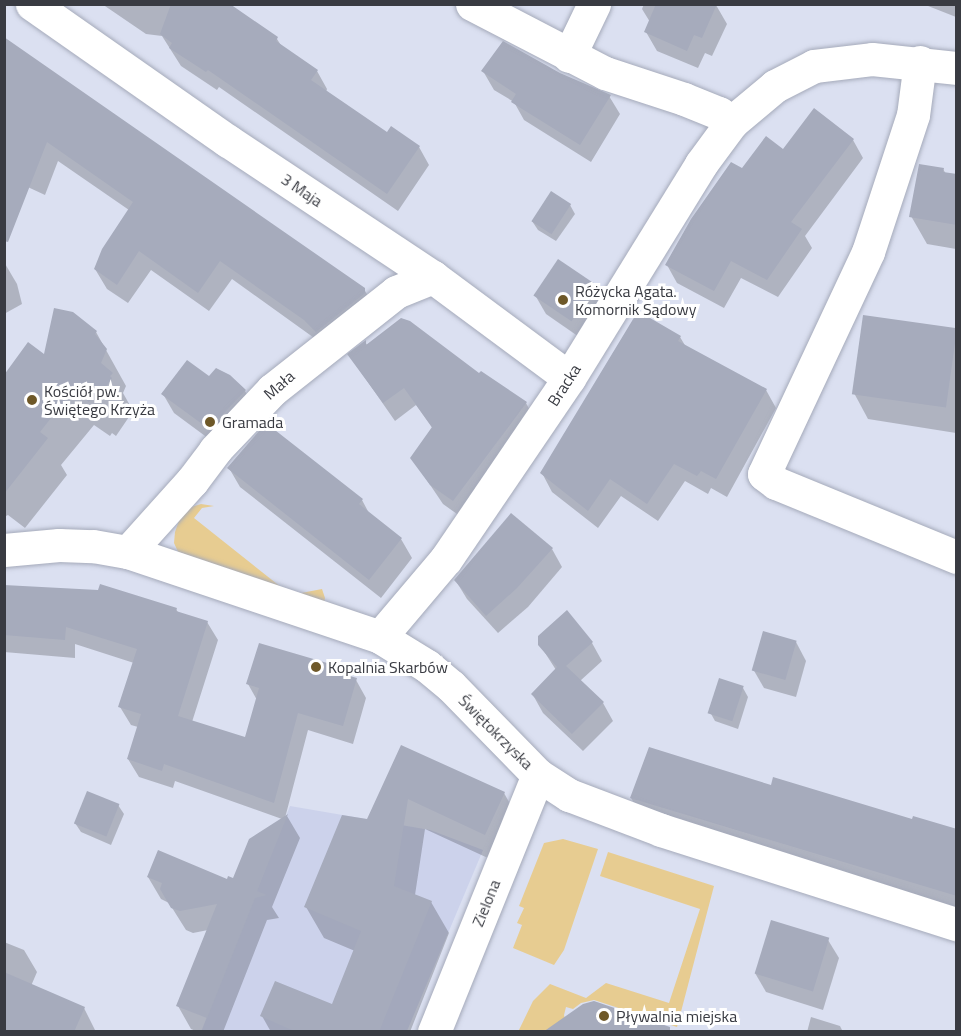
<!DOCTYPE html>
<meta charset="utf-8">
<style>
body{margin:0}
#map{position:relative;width:961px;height:1036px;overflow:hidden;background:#dbe0f1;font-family:"Titillium Web",sans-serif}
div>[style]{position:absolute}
.built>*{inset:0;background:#ccd2eb}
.green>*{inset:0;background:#e7cc91}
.shadow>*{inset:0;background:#0003}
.building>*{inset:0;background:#a6abbc;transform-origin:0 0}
.roads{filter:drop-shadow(0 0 2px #a5aaba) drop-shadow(0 0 2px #a5aaba)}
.minor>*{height:33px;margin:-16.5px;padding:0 16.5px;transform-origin:16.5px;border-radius:16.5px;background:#fff}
.dots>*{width:16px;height:16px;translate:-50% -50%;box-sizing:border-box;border:3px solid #fff;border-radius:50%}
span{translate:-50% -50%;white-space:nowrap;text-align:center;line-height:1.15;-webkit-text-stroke:6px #fff;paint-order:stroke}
.street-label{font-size:16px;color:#393b42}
.poi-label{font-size:16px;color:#393b42}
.left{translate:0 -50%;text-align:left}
.frame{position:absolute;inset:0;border:6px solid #393b42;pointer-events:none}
</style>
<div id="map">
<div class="built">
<i style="clip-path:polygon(290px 806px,430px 830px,483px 850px,407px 1031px,201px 1032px)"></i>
</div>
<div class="green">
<i style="clip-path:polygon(201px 504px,214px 506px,202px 508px,194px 518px,291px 595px,322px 589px,325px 598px,324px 603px,317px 606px,303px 604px,188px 563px,180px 556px,174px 543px,175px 532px,181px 515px,188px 508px)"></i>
<i style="clip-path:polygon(563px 839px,598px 849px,564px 950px,554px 965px,513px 948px,522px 925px,517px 923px,524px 908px,519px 906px,544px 843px)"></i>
<i style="clip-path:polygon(608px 852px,714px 886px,677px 1027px,594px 1000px,581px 1003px,573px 1009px,566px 1007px,564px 1015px,568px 1031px,518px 1032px,533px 1001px,550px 984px,586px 998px,606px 983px,669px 1003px,700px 909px,600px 876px)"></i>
</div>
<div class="shadow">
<i style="clip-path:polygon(102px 4px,227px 4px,277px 39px,282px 47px,317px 71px,327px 89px,326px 92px,387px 134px,419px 147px,429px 165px,398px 211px,219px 87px,217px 90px,181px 66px,162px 36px,146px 34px)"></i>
<i style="clip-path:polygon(644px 4px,716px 5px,727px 24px,712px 56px,705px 53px,698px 68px,657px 51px,646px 32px,650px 22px,642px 9px)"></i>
<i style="clip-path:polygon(923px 4px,956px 4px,956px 17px)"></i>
<i style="clip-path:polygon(4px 40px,364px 289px,375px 309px,317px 340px,232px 279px,209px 311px,151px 270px,128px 303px,107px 289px,95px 269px,129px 210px,58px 161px,45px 195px,4px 176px)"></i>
<i style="clip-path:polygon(483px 71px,560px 74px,609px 96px,620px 114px,591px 162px,524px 120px,514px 102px,494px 90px)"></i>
<i style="clip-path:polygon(853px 140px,863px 158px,805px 236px,812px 248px,778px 297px,741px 278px,724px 308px,677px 283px,667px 265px,742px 171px,783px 151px)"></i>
<i style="clip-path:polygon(943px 169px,946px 174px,956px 175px,956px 249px,927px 244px,911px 216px)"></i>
<i style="clip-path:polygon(570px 205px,575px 214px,556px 241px,538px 230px,532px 221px)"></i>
<i style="clip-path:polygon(4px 262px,17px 284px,22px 304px,4px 314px)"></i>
<i style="clip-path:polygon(595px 286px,606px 304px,582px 339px,546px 314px,535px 295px)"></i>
<i style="clip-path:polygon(72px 314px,96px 332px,126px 386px,123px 393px,132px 409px,131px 414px,116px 436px,112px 433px,110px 436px,94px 425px,61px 465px,67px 475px,25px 528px,8px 515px,4px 517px,4px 375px,45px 357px)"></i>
<i style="clip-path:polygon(956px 331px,956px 433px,868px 419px,854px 393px)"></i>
<i style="clip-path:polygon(680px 337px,686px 347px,766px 390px,776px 408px,727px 497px,711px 488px,708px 494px,685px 481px,658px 521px,621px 496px,598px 528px,552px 492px,542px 473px)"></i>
<i style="clip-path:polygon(365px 342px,368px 346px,526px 403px,536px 422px,464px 519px,443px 504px,412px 458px,433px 429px,416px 405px,395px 421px,349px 355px)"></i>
<i style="clip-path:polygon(209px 379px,245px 391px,256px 410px,220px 447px,174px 413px,163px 394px)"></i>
<i style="clip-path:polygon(229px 468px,362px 500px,370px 515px,401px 539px,412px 558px,381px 598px,240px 487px)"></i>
<i style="clip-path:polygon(552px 549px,562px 567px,528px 607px,498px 633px,467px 599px,456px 581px)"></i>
<i style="clip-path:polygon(4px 586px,176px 609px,179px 614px,207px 622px,218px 640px,192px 722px,246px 739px,257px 700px,248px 684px,333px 666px,337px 674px,356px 680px,366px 698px,353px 744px,308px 730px,285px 818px,287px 816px,300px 838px,272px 907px,279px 918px,267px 920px,223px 1032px,198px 1032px,191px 1029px,178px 1006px,208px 930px,193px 933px,186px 930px,169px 903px,161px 899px,148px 877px,234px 880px,282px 819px,175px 781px,173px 788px,139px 777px,128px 759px,138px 727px,131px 725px,120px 707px,134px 663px,75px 644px,75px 658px,4px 652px)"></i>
<i style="clip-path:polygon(796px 642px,806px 661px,796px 697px,764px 688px,753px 669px)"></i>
<i style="clip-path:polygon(592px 643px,602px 661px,580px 681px,603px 703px,613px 721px,583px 751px,543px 713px,533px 695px,556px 670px,540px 645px)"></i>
<i style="clip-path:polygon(743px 688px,748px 697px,738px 729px,715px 721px,710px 712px)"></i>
<i style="clip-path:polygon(402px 747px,504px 793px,522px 825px,503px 865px,425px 829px,415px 895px,431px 902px,449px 933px,410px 1032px,271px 1032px,262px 1016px,333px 1006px,355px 951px,324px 938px,306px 907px,368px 821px)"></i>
<i style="clip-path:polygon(772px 786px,956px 830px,956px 914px,643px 818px,631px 798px)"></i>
<i style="clip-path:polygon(118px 805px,124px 814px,111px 845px,81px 832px,75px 823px)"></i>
<i style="clip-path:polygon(828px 940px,839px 958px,823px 1010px,766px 992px,755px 973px)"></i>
<i style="clip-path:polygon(4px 942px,24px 950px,37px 972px,31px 986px,84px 1008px,96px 1032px,4px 1032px)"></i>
<i style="clip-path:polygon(811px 1017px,840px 1026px,843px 1032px,807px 1032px)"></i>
</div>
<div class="building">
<i style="clip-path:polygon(171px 4px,230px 4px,278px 37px,276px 41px,318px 70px,311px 80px,387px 132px,391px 126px,420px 146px,387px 194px,208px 70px,206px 72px,169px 48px,172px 43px,160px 34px)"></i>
<i style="clip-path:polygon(656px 4px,717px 4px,702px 38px,694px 35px,687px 51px,644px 32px)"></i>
<i style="clip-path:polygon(4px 37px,339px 270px,365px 288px,365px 293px,316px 332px,304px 320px,220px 261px,198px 293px,139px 251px,117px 285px,94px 269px,102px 249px,133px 202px,47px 142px,8px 242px,4px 241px)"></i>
<i style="clip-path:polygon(503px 41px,560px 73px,611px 95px,580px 145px,511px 102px,516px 94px,481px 71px)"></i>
<i style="clip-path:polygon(814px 108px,854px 139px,791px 222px,802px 229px,767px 280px,731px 261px,714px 291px,665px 265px,691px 219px,731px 162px,742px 168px,766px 136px,783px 149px)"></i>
<i style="clip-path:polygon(919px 164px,944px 168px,943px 172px,957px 174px,957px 225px,909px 217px)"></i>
<i style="left:551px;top:191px;width:24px;height:36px;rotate:33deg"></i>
<i style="left:558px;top:259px;width:46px;height:44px;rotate:34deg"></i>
<i style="clip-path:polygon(54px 308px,73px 312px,97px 331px,95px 334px,107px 349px,101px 363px,113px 373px,110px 376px,112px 378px,96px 402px,92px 398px,89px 402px,73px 390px,40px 432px,48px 438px,4px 494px,4px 375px,28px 342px,44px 354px)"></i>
<i style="clip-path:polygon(638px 311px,681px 336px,678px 341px,767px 389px,716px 479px,701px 471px,697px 476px,674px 464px,647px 504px,610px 479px,588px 511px,540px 473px)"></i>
<i style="left:863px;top:315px;width:95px;height:80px;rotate:8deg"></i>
<i style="clip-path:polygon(401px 318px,410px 321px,479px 373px,481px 371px,527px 402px,453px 501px,430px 485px,410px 458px,432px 427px,404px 388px,383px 403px,347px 354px,366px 340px,366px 345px)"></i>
<i style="clip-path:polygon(187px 360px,209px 376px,216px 368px,230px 375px,246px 390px,209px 429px,161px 394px)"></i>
<i style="clip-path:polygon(266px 423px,363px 499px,359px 504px,402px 538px,369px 580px,227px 468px)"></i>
<i style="clip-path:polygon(511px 513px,553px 548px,517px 588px,486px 616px,454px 580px)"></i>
<i style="clip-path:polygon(100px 584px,177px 608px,176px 611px,208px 621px,178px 716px,245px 737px,259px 688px,246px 684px,259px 643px,334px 665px,332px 671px,357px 678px,343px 726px,298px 713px,274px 803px,164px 764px,162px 771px,127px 759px,141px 714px,118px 707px,137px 649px,66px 627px,65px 640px,4px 635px,4px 585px,98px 590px)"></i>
<i style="clip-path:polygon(567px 610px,593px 642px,566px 666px,604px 702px,572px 734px,531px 694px,557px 667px,538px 645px,538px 636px)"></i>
<i style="left:763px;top:631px;width:35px;height:41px;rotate:16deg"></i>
<i style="left:719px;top:678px;width:26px;height:37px;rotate:18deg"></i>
<i style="clip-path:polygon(401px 745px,505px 792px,485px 835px,408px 799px,394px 886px,432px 901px,379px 1032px,296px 1032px,260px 1016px,275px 981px,332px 1004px,361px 931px,304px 907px,342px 815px,367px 819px)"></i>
<i style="clip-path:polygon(649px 747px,771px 785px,773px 777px,912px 819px,913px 816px,957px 829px,957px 896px,630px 798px)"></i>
<i style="left:87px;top:791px;width:35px;height:35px;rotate:22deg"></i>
<i style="clip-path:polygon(288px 814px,257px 891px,267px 895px,255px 898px,207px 1018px,176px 1006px,217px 904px,180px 911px,171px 908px,160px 889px,162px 883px,147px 877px,158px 850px,227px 879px,228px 876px,233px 878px,249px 839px)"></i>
<i style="left:771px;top:920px;width:61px;height:56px;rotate:17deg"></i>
<i style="clip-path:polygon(4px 972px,85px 1007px,74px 1032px,4px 1032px)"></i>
<i style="clip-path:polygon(594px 1001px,670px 1027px,670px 1032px,543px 1032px,583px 1004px)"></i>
</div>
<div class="roads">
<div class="minor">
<i style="left:32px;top:4px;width:239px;rotate:35deg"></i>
<i style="left:228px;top:141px;width:246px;rotate:33.6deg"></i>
<i style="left:433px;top:277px;width:169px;rotate:36.6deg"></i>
<i style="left:472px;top:4px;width:150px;rotate:27.4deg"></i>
<i style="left:605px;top:73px;width:83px;rotate:18.2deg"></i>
<i style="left:684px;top:99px;width:38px;rotate:22deg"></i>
<i style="left:719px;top:113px;width:16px;rotate:35deg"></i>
<i style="left:569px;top:56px;width:58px;rotate:-64.3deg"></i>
<i style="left:920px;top:62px;width:53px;rotate:97.5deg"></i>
<i style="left:913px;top:115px;width:144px;rotate:108.2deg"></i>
<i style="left:868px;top:252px;width:245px;rotate:115.1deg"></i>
<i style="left:764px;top:474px;width:15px;rotate:37deg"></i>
<i style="left:776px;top:483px;width:195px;rotate:22.3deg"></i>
<i style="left:4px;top:550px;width:55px;rotate:-5.2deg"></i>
<i style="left:59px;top:545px;width:34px;rotate:2deg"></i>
<i style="left:93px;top:546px;width:36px;rotate:10deg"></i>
<i style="left:128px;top:552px;width:266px;rotate:18.6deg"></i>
<i style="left:380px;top:637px;width:55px;rotate:31.7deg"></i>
<i style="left:427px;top:666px;width:31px;rotate:40deg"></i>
<i style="left:451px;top:686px;width:124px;rotate:45.7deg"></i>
<i style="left:538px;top:775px;width:37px;rotate:33deg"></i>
<i style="left:569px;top:795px;width:98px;rotate:20.8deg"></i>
<i style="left:661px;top:830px;width:310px;rotate:17.7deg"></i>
<i style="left:128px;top:552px;width:96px;rotate:-48deg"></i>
<i style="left:192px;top:481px;width:39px;rotate:-53deg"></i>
<i style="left:215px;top:450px;width:83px;rotate:-46.5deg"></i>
<i style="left:272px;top:390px;width:158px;rotate:-38.3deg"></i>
<i style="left:396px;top:292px;width:40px;rotate:-22deg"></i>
<i style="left:380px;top:637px;width:102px;rotate:-49.8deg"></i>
<i style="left:446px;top:559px;width:219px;rotate:-55.8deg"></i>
<i style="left:569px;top:378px;width:251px;rotate:-58.3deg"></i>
<i style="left:701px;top:164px;width:52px;rotate:-53.6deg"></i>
<i style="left:732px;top:122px;width:56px;rotate:-39.9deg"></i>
<i style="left:775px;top:86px;width:44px;rotate:-27.1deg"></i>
<i style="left:814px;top:66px;width:58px;rotate:-6.9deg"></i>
<i style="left:872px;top:59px;width:84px;rotate:6.1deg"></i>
<i style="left:434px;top:1032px;width:277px;rotate:-68deg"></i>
</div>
</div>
<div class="dots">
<i style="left:563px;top:300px;background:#6e5828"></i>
<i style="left:32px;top:400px;background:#6e5828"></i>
<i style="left:210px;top:422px;background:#6e5828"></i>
<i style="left:316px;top:667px;background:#6e5828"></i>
<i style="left:604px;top:1016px;background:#6e5828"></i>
</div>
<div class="street-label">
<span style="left:302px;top:190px;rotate:34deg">3 Maja</span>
<span style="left:279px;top:385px;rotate:-41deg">Mała</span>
<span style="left:564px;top:385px;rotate:-57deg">Bracka</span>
<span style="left:496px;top:732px;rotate:45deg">Świętokrzyska</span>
<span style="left:486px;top:903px;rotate:-68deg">Zielona</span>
</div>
<div class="poi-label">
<span class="left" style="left:575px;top:300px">Różycka Agata.<br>Komornik Sądowy</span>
<span class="left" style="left:44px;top:400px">Kościół pw.<br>Świętego Krzyża</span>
<span class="left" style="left:222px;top:422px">Gramada</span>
<span class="left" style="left:328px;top:667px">Kopalnia Skarbów</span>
<span class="left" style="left:616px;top:1016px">Pływalnia miejska</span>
</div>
<div class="frame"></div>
</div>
